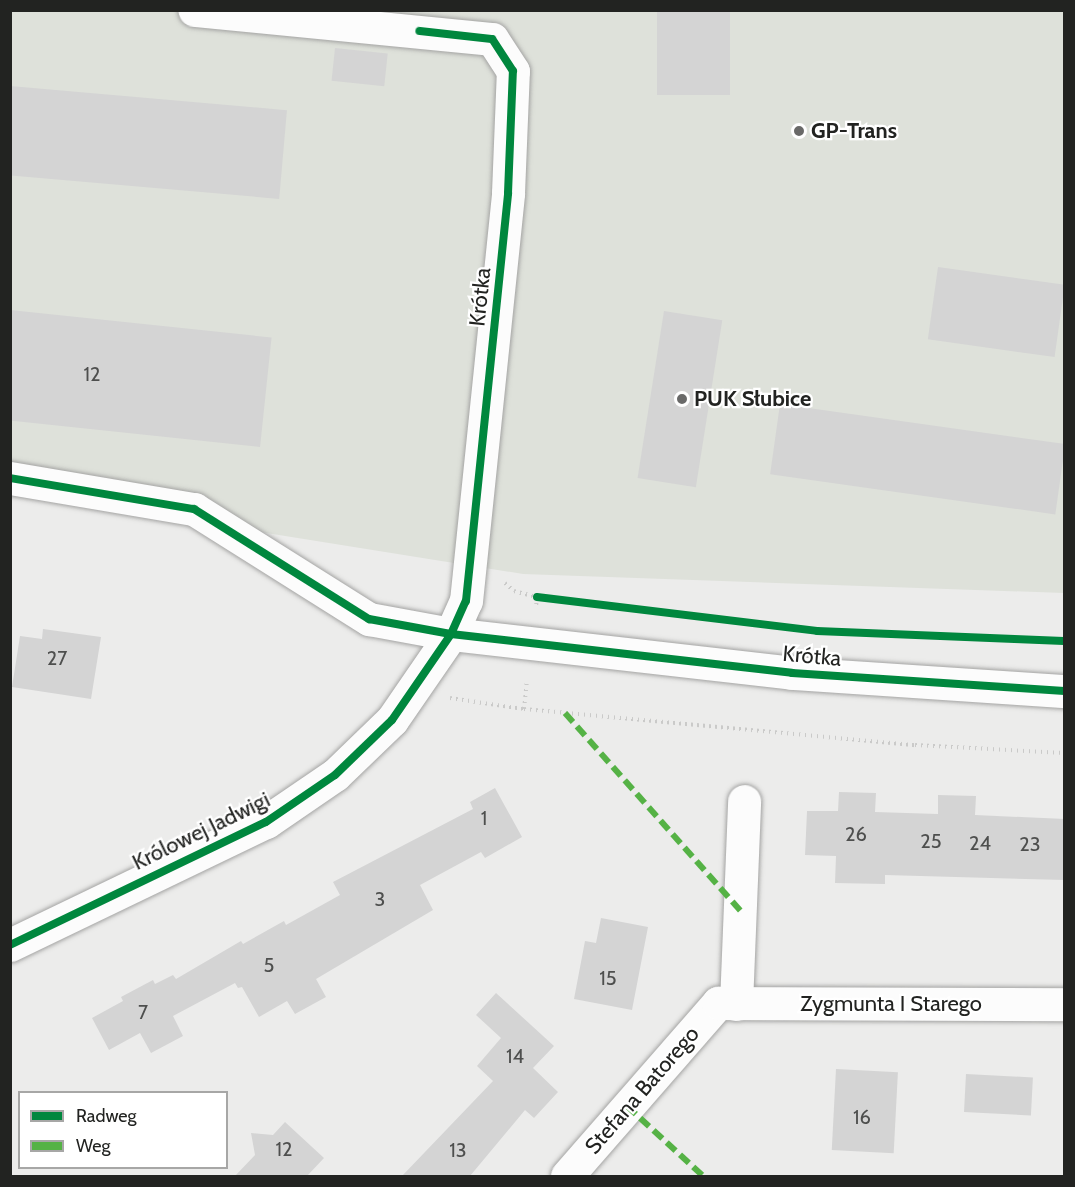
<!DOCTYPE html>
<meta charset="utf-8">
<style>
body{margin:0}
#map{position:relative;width:1075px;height:1187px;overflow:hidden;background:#ececeb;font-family:Cabin,sans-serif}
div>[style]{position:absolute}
.built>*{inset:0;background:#dee1da}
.building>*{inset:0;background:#d4d4d4;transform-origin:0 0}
.path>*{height:4px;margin-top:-2px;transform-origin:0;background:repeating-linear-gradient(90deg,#cacac9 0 1.5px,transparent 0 6px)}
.roads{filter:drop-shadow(0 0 2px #a4a4a3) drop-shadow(0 0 2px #a4a4a3)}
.minor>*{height:33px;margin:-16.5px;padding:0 16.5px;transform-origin:16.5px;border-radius:16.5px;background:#fcfcfc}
.quiet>*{height:6px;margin-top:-3px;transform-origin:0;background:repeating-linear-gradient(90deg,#55b245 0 12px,transparent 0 18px)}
.cycleway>*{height:8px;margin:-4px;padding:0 4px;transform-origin:4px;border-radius:4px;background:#00873e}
.dots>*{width:16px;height:16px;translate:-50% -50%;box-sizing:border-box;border:3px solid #fff;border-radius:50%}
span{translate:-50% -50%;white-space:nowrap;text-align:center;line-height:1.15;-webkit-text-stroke:4.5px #fff;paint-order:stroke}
.number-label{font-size:20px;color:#4e4f4e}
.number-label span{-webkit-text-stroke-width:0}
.poi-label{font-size:22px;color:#222321;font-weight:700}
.left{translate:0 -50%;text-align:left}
.street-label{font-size:22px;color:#222321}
.frame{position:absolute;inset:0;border:12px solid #222321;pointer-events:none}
.legend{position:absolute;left:18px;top:1091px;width:210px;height:78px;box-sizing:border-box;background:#fff;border:2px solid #a7a7a6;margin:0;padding:8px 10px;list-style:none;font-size:18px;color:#222321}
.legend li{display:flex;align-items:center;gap:12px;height:30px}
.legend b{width:30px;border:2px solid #a7a7a6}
</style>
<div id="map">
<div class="built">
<i style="clip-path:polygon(10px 11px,1064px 11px,1064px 593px,523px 574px,11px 492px)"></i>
</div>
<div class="building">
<i style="left:657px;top:10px;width:73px;height:85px"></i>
<i style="left:335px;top:48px;width:53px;height:33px;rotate:6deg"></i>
<i style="left:10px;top:86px;width:278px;height:89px;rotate:5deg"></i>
<i style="left:938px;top:267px;width:128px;height:73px;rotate:8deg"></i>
<i style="left:10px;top:310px;width:263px;height:110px;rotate:6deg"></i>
<i style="left:664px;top:311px;width:59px;height:169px;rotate:9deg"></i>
<i style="left:780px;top:404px;width:288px;height:71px;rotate:8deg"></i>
<i style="clip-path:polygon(43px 629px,101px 637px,91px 699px,12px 687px,20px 636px,42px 639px)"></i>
<i style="clip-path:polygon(495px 788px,522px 837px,485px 858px,481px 852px,420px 885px,433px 910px,316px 979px,326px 997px,295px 1014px,287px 1001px,259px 1017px,242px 987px,238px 988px,235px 983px,173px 1016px,183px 1036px,151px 1053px,140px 1033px,109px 1050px,92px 1018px,123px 1001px,121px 997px,153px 980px,155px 984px,173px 975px,176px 979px,241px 941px,243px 944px,284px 921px,286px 925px,340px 895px,333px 882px,473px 809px,470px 802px)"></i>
<i style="clip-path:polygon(839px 792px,876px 793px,875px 812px,938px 814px,938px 795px,976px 796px,975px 815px,1065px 819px,1065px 880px,885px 875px,885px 884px,835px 883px,836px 856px,805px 855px,807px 811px,838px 811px)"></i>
<i style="clip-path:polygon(601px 918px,648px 927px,632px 1010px,574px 999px,585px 941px,596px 943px)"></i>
<i style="clip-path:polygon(496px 993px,554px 1046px,533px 1068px,558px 1092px,534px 1118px,525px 1110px,470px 1176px,402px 1176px,493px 1081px,477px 1066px,501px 1038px,476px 1015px)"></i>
<i style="left:836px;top:1069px;width:62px;height:81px;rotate:3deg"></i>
<i style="left:966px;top:1074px;width:67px;height:38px;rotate:3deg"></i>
<i style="clip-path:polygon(285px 1122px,324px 1158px,307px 1176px,235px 1176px,255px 1155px,251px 1133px,273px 1135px)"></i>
</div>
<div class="path">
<i style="left:505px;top:583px;width:12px;rotate:42deg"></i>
<i style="left:514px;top:591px;width:24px;rotate:15deg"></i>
<i style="left:537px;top:597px;width:10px;rotate:96deg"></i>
<i style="left:450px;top:698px;width:75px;rotate:8.5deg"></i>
<i style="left:524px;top:709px;width:393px;rotate:5.3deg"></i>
<i style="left:915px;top:745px;width:149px;rotate:3.1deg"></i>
<i style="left:524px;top:709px;width:29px;rotate:-84deg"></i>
</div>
<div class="roads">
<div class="minor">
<i style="left:10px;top:478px;width:187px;rotate:9.6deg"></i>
<i style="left:194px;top:509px;width:207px;rotate:32.2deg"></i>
<i style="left:369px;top:619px;width:83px;rotate:10.4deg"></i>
<i style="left:451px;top:634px;width:343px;rotate:6.5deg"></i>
<i style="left:792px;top:673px;width:273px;rotate:3.8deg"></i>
<i style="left:10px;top:945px;width:284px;rotate:-25.7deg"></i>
<i style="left:266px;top:822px;width:83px;rotate:-34.3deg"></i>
<i style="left:335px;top:775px;width:79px;rotate:-44deg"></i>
<i style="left:392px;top:720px;width:104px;rotate:-55.5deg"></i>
<i style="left:451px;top:634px;width:36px;rotate:-66deg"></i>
<i style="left:466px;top:601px;width:410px;rotate:-84.1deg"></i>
<i style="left:508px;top:193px;width:122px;rotate:-87.7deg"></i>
<i style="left:513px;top:71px;width:38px;rotate:-123deg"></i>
<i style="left:492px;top:39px;width:299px;rotate:-174.4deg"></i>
<i style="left:736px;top:1004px;width:203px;rotate:-87.7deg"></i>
<i style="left:567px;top:1176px;width:230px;rotate:-48.9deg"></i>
<i style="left:718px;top:1003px;width:346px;rotate:0.2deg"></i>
</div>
</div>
<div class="quiet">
<i style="left:565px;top:713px;width:264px;rotate:48.4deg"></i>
<i style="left:627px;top:1106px;width:103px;rotate:42.6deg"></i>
</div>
<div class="cycleway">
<i style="left:10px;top:478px;width:187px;rotate:9.6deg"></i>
<i style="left:194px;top:509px;width:207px;rotate:32.2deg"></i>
<i style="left:369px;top:619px;width:83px;rotate:10.4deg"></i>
<i style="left:451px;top:634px;width:343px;rotate:6.5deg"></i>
<i style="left:792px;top:673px;width:273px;rotate:3.8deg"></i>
<i style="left:537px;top:597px;width:282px;rotate:6.9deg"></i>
<i style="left:817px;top:631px;width:247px;rotate:2.3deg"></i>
<i style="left:10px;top:945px;width:284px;rotate:-25.7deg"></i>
<i style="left:266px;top:822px;width:83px;rotate:-34.3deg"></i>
<i style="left:335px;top:775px;width:79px;rotate:-44deg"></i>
<i style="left:392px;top:720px;width:104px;rotate:-55.5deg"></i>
<i style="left:451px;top:634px;width:36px;rotate:-66deg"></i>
<i style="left:466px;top:601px;width:410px;rotate:-84.1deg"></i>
<i style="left:508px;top:193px;width:122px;rotate:-87.7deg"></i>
<i style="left:513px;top:71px;width:38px;rotate:-123deg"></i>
<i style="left:492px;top:39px;width:73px;rotate:-173.7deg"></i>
</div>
<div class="dots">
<i style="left:799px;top:131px;background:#696968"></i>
<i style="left:682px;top:399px;background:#696968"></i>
</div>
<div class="number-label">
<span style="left:92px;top:374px">12</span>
<span style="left:57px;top:658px">27</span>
<span style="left:484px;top:818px">1</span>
<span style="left:856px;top:834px">26</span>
<span style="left:931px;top:841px">25</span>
<span style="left:980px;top:843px">24</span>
<span style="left:1030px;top:844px">23</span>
<span style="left:380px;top:899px">3</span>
<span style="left:269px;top:965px">5</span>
<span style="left:608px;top:978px">15</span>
<span style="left:143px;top:1012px">7</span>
<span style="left:515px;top:1056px">14</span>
<span style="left:862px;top:1117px">16</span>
<span style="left:284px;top:1149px">12</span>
<span style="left:458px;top:1150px">13</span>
</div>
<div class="poi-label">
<span class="left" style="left:811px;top:131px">GP-Trans</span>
<span class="left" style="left:694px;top:399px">PUK Słubice</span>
</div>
<div class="street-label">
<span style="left:480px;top:297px;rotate:-84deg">Krótka</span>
<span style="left:812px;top:656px;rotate:5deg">Krótka</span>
<span style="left:201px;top:831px;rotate:-26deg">Królowej Jadwigi</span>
<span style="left:891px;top:1004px">Zygmunta I Starego</span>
<span style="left:642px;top:1090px;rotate:-49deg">Stefana Batorego</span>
</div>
<div class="frame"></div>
<ul class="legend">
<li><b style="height:8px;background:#00873e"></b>Radweg</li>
<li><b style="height:8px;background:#55b245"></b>Weg</li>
</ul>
</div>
